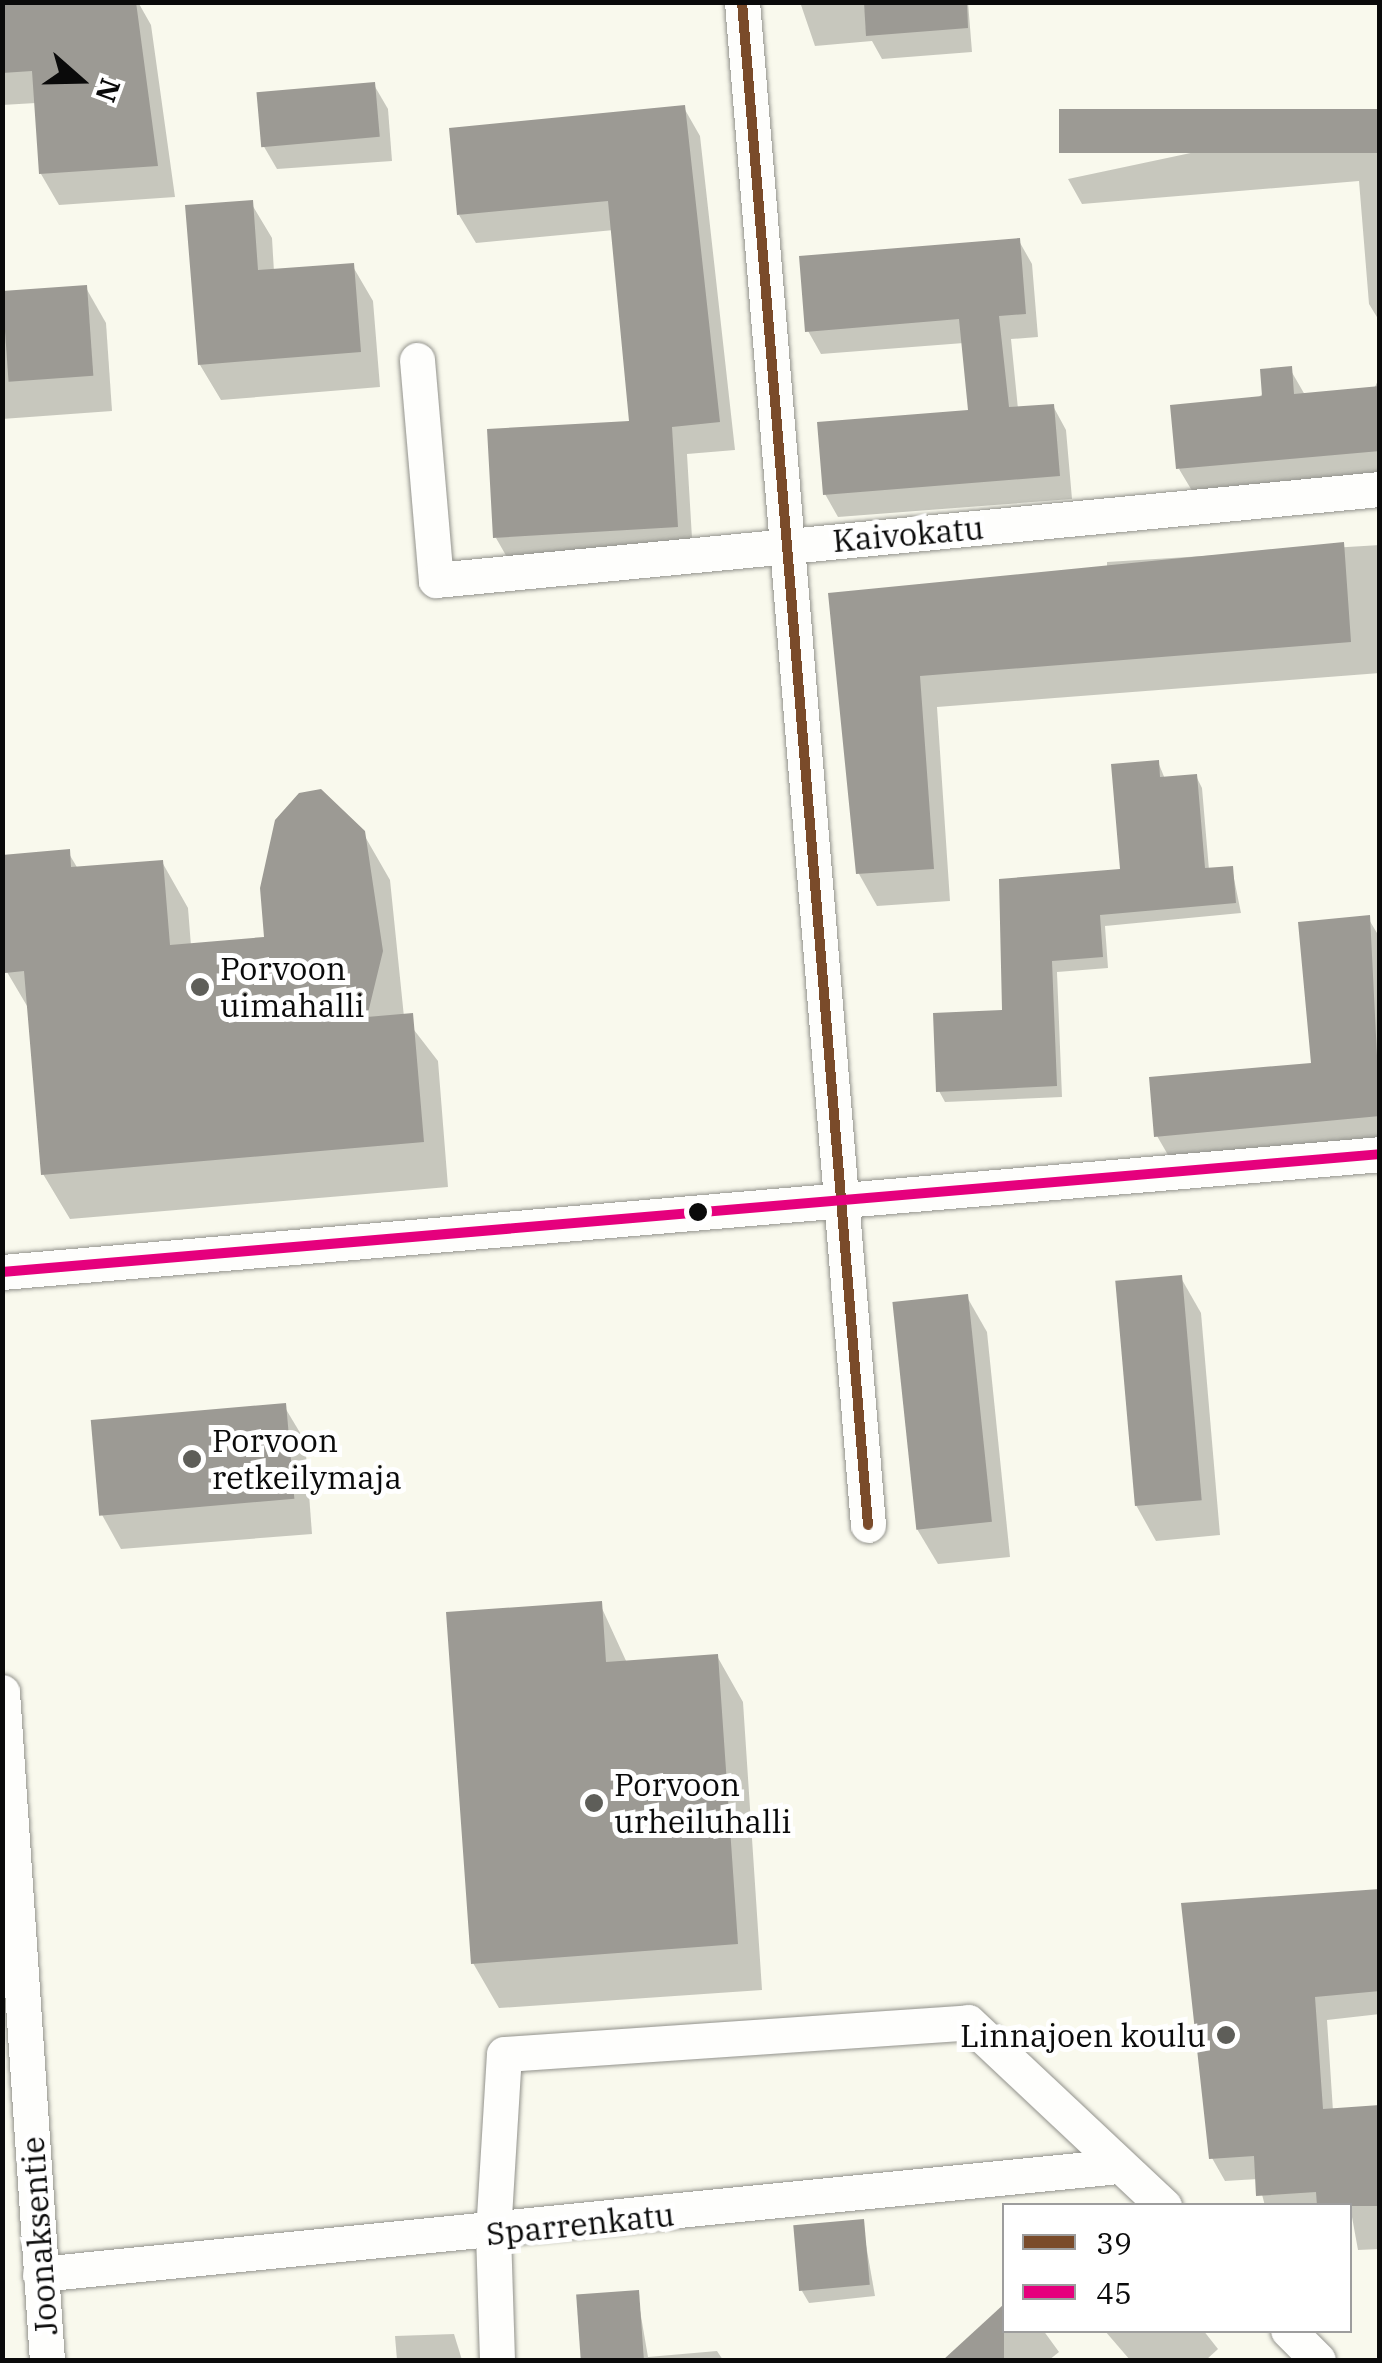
<!DOCTYPE html>
<style>
body{margin:0}
#map{position:relative;width:1382px;height:2363px;overflow:hidden;background:#f9f9ed;font-family:"IBM Plex Serif",serif}
div>[style]{position:absolute}
.shadow>*{inset:0;background:#0003}
.building>*{inset:0;background:#9c9a94;transform-origin:0 0}
.roads{filter:drop-shadow(0 0 2px #92928c) drop-shadow(0 0 2px #92928c)}
.minor>*{height:35px;margin:-17.5px;padding:0 17.5px;transform-origin:17.5px;border-radius:17.5px;background:#fefefc}
.bus-1>*{height:10px;margin:-5px;padding:0 5px;transform-origin:5px;border-radius:5px;background:#7a4b2a}
.bus-2>*{height:10px;margin:-5px;padding:0 5px;transform-origin:5px;border-radius:5px;background:#e5007d}
.dots>*{width:28px;height:28px;translate:-50% -50%;box-sizing:border-box;border:5px solid #fff;border-radius:50%}
span{translate:-50% -50%;white-space:nowrap;text-align:center;line-height:1.15;-webkit-text-stroke:10px #fff;paint-order:stroke}
.street-label{font-size:32px;color:#0a0a0a}
.poi-label{font-size:32px;color:#0a0a0a}
.left{translate:0 -50%;text-align:left}
.right{translate:-100% -50%;text-align:right}
.frame{position:absolute;inset:0;border:5px solid #0a0a0a;pointer-events:none}
.legend{position:absolute;left:1002px;top:2203px;width:350px;height:130px;box-sizing:border-box;background:#fff;border:2px solid #9d9d9d;margin:0;padding:12px 18px;list-style:none;font-size:30px;color:#0a0a0a}
.legend li{display:flex;align-items:center;gap:20px;height:50px}
.legend b{width:50px;border:2px solid #9d9d9d}
.north{position:absolute;left:30px;top:30px;width:100px;height:100px;-webkit-text-stroke:8px #fff;paint-order:stroke;rotate:110deg;font-size:28px;font-weight:700;line-height:40px;text-align:center;color:#0a0a0a}
.north::after{content:'';display:block;margin:auto;width:35px;height:45px;background:#0a0a0a;clip-path:polygon(50% 0,100% 100%,50% 72%,0 100%)}
</style>
<div id="map">
<div class="shadow">
<i style="clip-path:polygon(2px 2px,138px 2px,151px 25px,175px 197px,59px 205px,41px 174px,36px 103px,2px 105px)"></i>
<i style="clip-path:polygon(800px 2px,968px 2px,972px 52px,882px 59px,872px 41px,815px 46px)"></i>
<i style="clip-path:polygon(374px 85px,388px 109px,392px 161px,277px 169px,263px 145px)"></i>
<i style="clip-path:polygon(684px 108px,700px 136px,735px 450px,687px 454px,693px 555px,512px 566px,496px 538px,632px 423px,614px 230px,476px 243px,459px 215px)"></i>
<i style="clip-path:polygon(1380px 113px,1380px 322px,1369px 304px,1359px 181px,1082px 204px,1068px 179px)"></i>
<i style="clip-path:polygon(251px 203px,272px 238px,274px 272px,352px 265px,373px 301px,380px 387px,221px 400px,200px 365px)"></i>
<i style="clip-path:polygon(1019px 241px,1032px 264px,1038px 337px,1011px 339px,1018px 409px,1053px 406px,1066px 430px,1072px 499px,838px 517px,825px 494px,971px 413px,964px 343px,821px 354px,808px 331px)"></i>
<i style="clip-path:polygon(86px 288px,106px 323px,112px 411px,2px 419px,2px 294px)"></i>
<i style="clip-path:polygon(1290px 369px,1305px 395px,1374px 389px,1380px 376px,1380px 479px,1194px 494px,1179px 469px)"></i>
<i style="clip-path:polygon(1380px 545px,1380px 673px,937px 707px,950px 901px,877px 906px,859px 874px,831px 595px,1107px 570px,1107px 562px)"></i>
<i style="clip-path:polygon(1158px 762px,1165px 779px,1196px 776px,1202px 788px,1209px 870px,1232px 869px,1241px 913px,1105px 926px,1108px 968px,1057px 972px,1062px 1097px,945px 1102px,939px 1091px,1122px 871px)"></i>
<i style="clip-path:polygon(363px 833px,390px 880px,404px 1017px,438px 1061px,448px 1187px,70px 1219px,43px 1174px,30px 1011px,7px 972px,2px 857px,68px 852px,78px 869px,162px 862px,188px 908px,191px 946px,266px 939px)"></i>
<i style="clip-path:polygon(1368px 918px,1380px 938px,1380px 1148px,1175px 1167px,1157px 1136px,1313px 1065px)"></i>
<i style="clip-path:polygon(1181px 1278px,1201px 1313px,1220px 1535px,1156px 1541px,1136px 1505px)"></i>
<i style="clip-path:polygon(967px 1297px,987px 1332px,1010px 1557px,938px 1564px,917px 1529px)"></i>
<i style="clip-path:polygon(284px 1406px,305px 1441px,312px 1534px,121px 1549px,101px 1513px)"></i>
<i style="clip-path:polygon(600px 1604px,627px 1663px,717px 1656px,743px 1702px,762px 1990px,499px 2008px,473px 1963px)"></i>
<i style="clip-path:polygon(1380px 1891px,1380px 2014px,1327px 2020px,1333px 2111px,1380px 2108px,1380px 2249px,1358px 2250px,1350px 2206px,1265px 2206px,1258px 2179px,1225px 2181px,1212px 2158px)"></i>
<i style="clip-path:polygon(862px 2222px,875px 2296px,809px 2303px,802px 2291px)"></i>
<i style="clip-path:polygon(637px 2293px,648px 2357px,717px 2351px,723px 2360px,584px 2360px,578px 2298px)"></i>
<i style="clip-path:polygon(1004px 2307px,1004px 2330px,1043px 2330px,1059px 2352px,1049px 2360px,950px 2360px)"></i>
<i style="clip-path:polygon(1203px 2330px,1218px 2349px,1206px 2360px,1130px 2360px,1105px 2331px)"></i>
<i style="clip-path:polygon(454px 2334px,462px 2360px,397px 2360px,395px 2336px)"></i>
</div>
<div class="building">
<i style="clip-path:polygon(2px 2px,136px 2px,158px 166px,39px 174px,32px 71px,2px 73px)"></i>
<i style="clip-path:polygon(864px 2px,967px 2px,968px 28px,866px 36px)"></i>
<i style="left:375px;top:82px;width:55px;height:119px;rotate:85deg"></i>
<i style="clip-path:polygon(685px 105px,720px 422px,672px 427px,678px 527px,493px 538px,487px 429px,629px 421px,608px 201px,457px 215px,449px 128px)"></i>
<i style="left:1380px;top:109px;width:44px;height:321px;rotate:90deg"></i>
<i style="clip-path:polygon(253px 200px,258px 270px,354px 263px,361px 352px,198px 365px,185px 205px)"></i>
<i style="clip-path:polygon(1020px 238px,1026px 314px,999px 316px,1009px 407px,1054px 404px,1060px 476px,823px 495px,817px 422px,968px 410px,959px 319px,805px 332px,799px 256px)"></i>
<i style="left:87px;top:285px;width:91px;height:85px;rotate:86deg"></i>
<i style="clip-path:polygon(1292px 366px,1294px 394px,1380px 386px,1380px 451px,1176px 469px,1170px 405px,1262px 396px,1260px 369px)"></i>
<i style="clip-path:polygon(1344px 542px,1351px 642px,920px 676px,934px 869px,856px 874px,828px 593px)"></i>
<i style="clip-path:polygon(1159px 760px,1160px 777px,1197px 774px,1205px 868px,1233px 866px,1236px 903px,1100px 915px,1103px 957px,1052px 961px,1057px 1086px,936px 1092px,933px 1013px,1002px 1010px,999px 879px,1120px 869px,1111px 764px)"></i>
<i style="clip-path:polygon(321px 789px,365px 831px,383px 951px,367px 1017px,413px 1013px,424px 1142px,41px 1175px,24px 971px,5px 973px,2px 855px,70px 849px,71px 867px,163px 860px,170px 945px,264px 937px,260px 888px,275px 820px,299px 793px)"></i>
<i style="clip-path:polygon(1370px 915px,1380px 1116px,1154px 1137px,1149px 1077px,1311px 1063px,1298px 922px)"></i>
<i style="left:1182px;top:1275px;width:226px;height:67px;rotate:85deg"></i>
<i style="left:968px;top:1294px;width:229px;height:76px;rotate:84deg"></i>
<i style="left:286px;top:1403px;width:96px;height:196px;rotate:85deg"></i>
<i style="clip-path:polygon(602px 1601px,606px 1662px,718px 1654px,738px 1944px,471px 1964px,446px 1612px)"></i>
<i style="clip-path:polygon(1380px 1889px,1380px 1991px,1315px 1997px,1323px 2109px,1380px 2105px,1380px 2206px,1317px 2206px,1316px 2192px,1256px 2196px,1254px 2156px,1209px 2159px,1181px 1903px)"></i>
<i style="left:864px;top:2219px;width:66px;height:71px;rotate:85deg"></i>
<i style="left:639px;top:2290px;width:70px;height:63px;rotate:86deg"></i>
<i style="clip-path:polygon(1004px 2304px,1004px 2360px,943px 2360px)"></i>
</div>
<div class="roads">
<div class="minor">
<i style="left:742px;top:2px;width:1528px;rotate:85.27deg"></i>
<i style="left:417px;top:360px;width:221px;rotate:85.1deg"></i>
<i style="left:436px;top:580px;width:948px;rotate:-5.51deg"></i>
<i style="left:2px;top:1272px;width:1383px;rotate:-4.89deg"></i>
<i style="left:2px;top:1692px;width:670px;rotate:86.15deg"></i>
<i style="left:40px;top:2274px;width:1083px;rotate:-5.72deg"></i>
<i style="left:1288px;top:2330px;width:42px;rotate:45deg"></i>
<i style="left:497px;top:2360px;width:127px;rotate:-91.8deg"></i>
<i style="left:493px;top:2233px;width:179px;rotate:-86.5deg"></i>
<i style="left:504px;top:2054px;width:465px;rotate:-3.9deg"></i>
<i style="left:968px;top:2022px;width:269px;rotate:43.2deg"></i>
</div>
</div>
<div class="bus-1">
<i style="left:742px;top:2px;width:1528px;rotate:85.27deg"></i>
</div>
<div class="bus-2">
<i style="left:2px;top:1272px;width:1383px;rotate:-4.89deg"></i>
</div>
<div class="dots">
<i style="left:200px;top:987px;background:#5e5e59"></i>
<i style="left:698px;top:1212px;background:#0a0a0a"></i>
<i style="left:192px;top:1459px;background:#5e5e59"></i>
<i style="left:594px;top:1803px;background:#5e5e59"></i>
<i style="left:1226px;top:2035px;background:#5e5e59"></i>
</div>
<div class="street-label">
<span style="left:908px;top:534px;rotate:-5deg">Kaivokatu</span>
<span style="left:580px;top:2224px;rotate:-6deg">Sparrenkatu</span>
<span style="left:39px;top:2236px;rotate:-94deg">Joonaksentie</span>
</div>
<div class="poi-label">
<span class="left" style="left:220px;top:987px">Porvoon<br>uimahalli</span>
<span class="left" style="left:212px;top:1459px">Porvoon<br>retkeilymaja</span>
<span class="left" style="left:614px;top:1803px">Porvoon<br>urheiluhalli</span>
<span class="right" style="left:1206px;top:2035px">Linnajoen koulu</span>
</div>
<div class="frame"></div>
<ul class="legend">
<li><b style="height:12px;background:#7a4b2a"></b>39</li>
<li><b style="height:12px;background:#e5007d"></b>45</li>
</ul>
<div class="north">N</div>
</div>
